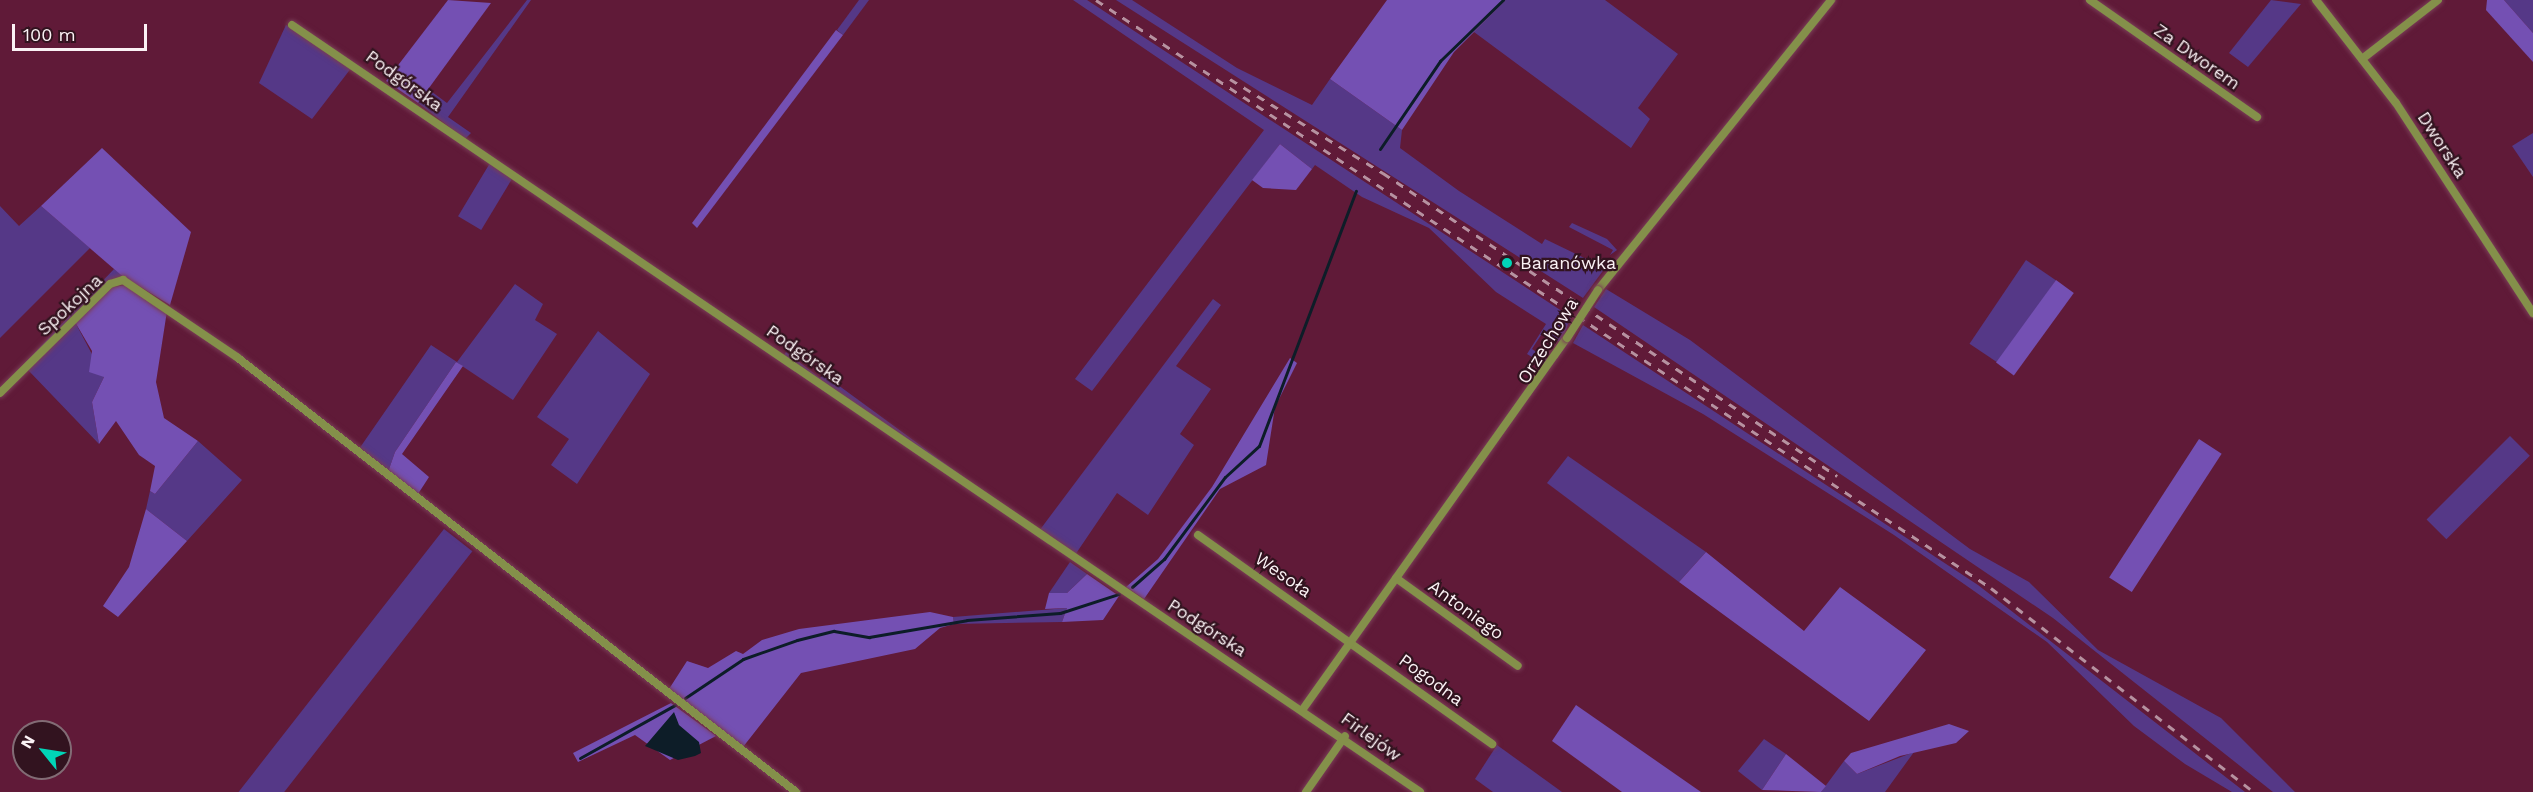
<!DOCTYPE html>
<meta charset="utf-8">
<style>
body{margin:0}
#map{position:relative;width:2533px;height:792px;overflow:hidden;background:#601a38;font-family:"Work Sans",sans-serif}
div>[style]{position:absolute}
.green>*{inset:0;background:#553887;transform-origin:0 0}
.forest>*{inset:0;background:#7450b3;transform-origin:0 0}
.water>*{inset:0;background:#0d1d28}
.stream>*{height:3px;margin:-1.5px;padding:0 1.5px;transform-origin:1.5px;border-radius:1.5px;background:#0d1d28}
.roads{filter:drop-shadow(0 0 2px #793d56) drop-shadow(0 0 2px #793d56)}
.street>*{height:8px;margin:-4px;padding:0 4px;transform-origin:4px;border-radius:4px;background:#84904a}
.rail>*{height:3px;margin-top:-1.5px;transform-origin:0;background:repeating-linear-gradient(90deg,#b692a1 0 8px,transparent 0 16px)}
.bridges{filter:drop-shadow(0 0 2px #793d56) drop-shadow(0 0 2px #793d56)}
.street-bridge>*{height:8px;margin:-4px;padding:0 4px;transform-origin:4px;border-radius:4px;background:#84904a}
.dots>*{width:16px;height:16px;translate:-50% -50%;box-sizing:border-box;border:3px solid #32131f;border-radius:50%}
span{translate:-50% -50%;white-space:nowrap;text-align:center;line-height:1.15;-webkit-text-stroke:4.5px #32131f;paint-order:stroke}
.street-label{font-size:18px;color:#fbf2f5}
.poi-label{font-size:18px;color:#fbf2f5}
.left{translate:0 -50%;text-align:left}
.north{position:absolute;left:12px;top:720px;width:60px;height:60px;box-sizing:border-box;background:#32131f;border:2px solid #826c75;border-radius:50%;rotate:300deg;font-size:16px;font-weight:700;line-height:24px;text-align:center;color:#fbf2f5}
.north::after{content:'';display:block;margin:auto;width:21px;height:27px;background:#01d5b7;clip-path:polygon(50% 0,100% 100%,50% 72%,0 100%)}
.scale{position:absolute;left:12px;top:24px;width:135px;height:27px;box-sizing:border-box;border:3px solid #fbf2f5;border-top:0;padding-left:8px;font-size:18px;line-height:21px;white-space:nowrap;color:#fbf2f5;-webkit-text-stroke:4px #32131f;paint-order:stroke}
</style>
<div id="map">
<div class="green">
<i style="clip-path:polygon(527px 0,531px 0,448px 117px,471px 133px,465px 139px,418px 103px,428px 89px,447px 103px)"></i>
<i style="clip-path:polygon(859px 0,869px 0,843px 35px,837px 30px)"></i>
<i style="clip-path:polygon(1073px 0,1087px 0,1571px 317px,1561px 343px,1543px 332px,1532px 349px,1550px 361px,1547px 366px,1527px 354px,1546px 324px,1496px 292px,1429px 228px,1362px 197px,1315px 165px,1312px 169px,1280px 144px,1092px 391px,1075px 379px,1264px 130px)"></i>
<i style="clip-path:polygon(1116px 0,1132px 0,1237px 68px,1312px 105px,1330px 79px,1402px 130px,1400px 148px,1459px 191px,1542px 244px,1545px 239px,1605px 268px,1583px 298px)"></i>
<i style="clip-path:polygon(1506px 0,1605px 0,1678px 54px,1638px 108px,1650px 119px,1631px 148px,1474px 32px)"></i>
<i style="clip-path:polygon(2271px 0,2301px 4px,2248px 67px,2229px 53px)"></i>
<i style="clip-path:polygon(2504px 0,2533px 0,2533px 33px)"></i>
<i style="clip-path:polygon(286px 25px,352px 67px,312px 119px,259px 83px)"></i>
<i style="clip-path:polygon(2533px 133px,2533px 177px,2512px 146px)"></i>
<i style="left:490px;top:163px;width:27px;height:62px;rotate:31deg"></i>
<i style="clip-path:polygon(0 206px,19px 226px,41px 206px,90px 248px,0 338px)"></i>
<i style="clip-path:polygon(1572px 223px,1607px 239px,1617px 250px,1610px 255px,1613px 250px,1569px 227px)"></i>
<i style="left:2026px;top:260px;width:36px;height:101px;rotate:34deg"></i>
<i style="clip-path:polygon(114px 269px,127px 279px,110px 280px,0 389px)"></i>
<i style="clip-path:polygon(515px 284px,543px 304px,535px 320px,557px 334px,513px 400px,456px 362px,395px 452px,388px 472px,359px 449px,431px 345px,457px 362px)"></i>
<i style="clip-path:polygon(1606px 289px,1690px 340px,1970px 549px,2029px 582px,2098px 650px,2221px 718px,2295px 792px,2273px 792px,2053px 618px,1594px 307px)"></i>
<i style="clip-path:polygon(1213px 299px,1221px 305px,1176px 366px,1211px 389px,1180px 434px,1194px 445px,1148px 515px,1117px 493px,1075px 555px,1039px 531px)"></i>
<i style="clip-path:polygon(75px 322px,104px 377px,92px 402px,99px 444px,28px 370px)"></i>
<i style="clip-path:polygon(1583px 325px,1978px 585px,2245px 792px,2232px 792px,2185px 764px,2134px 726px,2047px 642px,1894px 535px,1703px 414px,1573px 343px)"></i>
<i style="clip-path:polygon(598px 331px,650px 374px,577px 484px,551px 465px,569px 439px,537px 417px)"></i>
<i style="clip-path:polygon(786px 352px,820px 378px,823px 374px,988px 495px,784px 355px)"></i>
<i style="left:2510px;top:436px;width:28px;height:118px;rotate:45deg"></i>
<i style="clip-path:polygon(198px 441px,242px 480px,187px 541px,146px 509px,150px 491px,155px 494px)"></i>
<i style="clip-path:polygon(1568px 456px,1706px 552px,1679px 582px,1547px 483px)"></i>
<i style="left:444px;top:529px;width:36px;height:357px;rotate:38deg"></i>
<i style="clip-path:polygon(1070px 562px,1087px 574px,1067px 593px,1049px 593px)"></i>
<i style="clip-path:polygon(1067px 608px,1062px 622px,954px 624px,953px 617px)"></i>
<i style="clip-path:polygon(1764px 739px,1786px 754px,1762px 790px,1738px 771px)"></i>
<i style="clip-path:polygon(1497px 745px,1562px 792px,1493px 792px,1475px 779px)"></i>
<i style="clip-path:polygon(1914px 752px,1885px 792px,1821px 792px,1844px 761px,1857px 774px)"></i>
</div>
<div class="forest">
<i style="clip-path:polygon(448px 0,491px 3px,418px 103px,386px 81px)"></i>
<i style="clip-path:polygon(1387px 0,1506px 0,1454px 52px,1402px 130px,1330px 79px)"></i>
<i style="clip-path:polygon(2487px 0,2504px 0,2533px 33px,2533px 62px,2486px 10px)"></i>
<i style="clip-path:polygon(836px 30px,843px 35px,697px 228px,692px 223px)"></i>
<i style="clip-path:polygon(1280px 144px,1312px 169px,1296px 190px,1263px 188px,1252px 180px)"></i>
<i style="clip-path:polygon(102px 148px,191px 232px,170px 305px,121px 275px,41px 206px)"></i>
<i style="left:2056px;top:280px;width:22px;height:102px;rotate:36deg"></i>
<i style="clip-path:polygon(126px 285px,167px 311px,156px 382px,164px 418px,198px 441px,155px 494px,150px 491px,155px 466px,139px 455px,116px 421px,99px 444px,92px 402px,104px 377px,89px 372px,92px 351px,75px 322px,113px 287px)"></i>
<i style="clip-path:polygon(1290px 358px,1297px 363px,1275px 407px,1266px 465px,1220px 489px,1144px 599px,1126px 587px,1158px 559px,1212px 487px)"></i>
<i style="clip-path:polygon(456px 362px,463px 366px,402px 454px,429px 477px,418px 494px,388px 472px,395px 452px)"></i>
<i style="left:2199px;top:439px;width:27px;height:165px;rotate:33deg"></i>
<i style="clip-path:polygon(146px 509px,187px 541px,118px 617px,103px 606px,129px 567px)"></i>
<i style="clip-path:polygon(1706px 552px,1804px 631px,1840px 587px,1926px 650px,1869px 721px,1679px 582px)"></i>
<i style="clip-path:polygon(1087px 574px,1119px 596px,1103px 620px,1062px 622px,1067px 608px,1045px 609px,1049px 593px,1067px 593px)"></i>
<i style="clip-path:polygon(930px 612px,953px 617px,954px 624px,940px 628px,915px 649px,801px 673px,743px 747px,669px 689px,687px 661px,708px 668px,736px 651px,743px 654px,762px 640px,799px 629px)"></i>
<i style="clip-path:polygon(671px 703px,716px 736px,670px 760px,635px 735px,578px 762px,573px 753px)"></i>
<i style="clip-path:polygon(1576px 705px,1701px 792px,1622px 792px,1552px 741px)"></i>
<i style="clip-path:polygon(1949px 724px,1969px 731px,1956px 743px,1900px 756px,1857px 774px,1844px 761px,1851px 753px)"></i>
<i style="clip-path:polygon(1786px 754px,1826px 786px,1821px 792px,1762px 790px)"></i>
</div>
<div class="water">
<i style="clip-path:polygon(674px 712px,679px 725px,699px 742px,701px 753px,695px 756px,678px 760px,645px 746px)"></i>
</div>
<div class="stream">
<i style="left:1380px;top:149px;width:107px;rotate:-55.7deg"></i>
<i style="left:1440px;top:61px;width:88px;rotate:-44.1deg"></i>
<i style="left:1132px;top:587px;width:43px;rotate:-41.2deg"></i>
<i style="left:1164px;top:559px;width:102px;rotate:-53.4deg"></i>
<i style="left:1225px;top:477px;width:46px;rotate:-42.4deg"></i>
<i style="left:1259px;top:446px;width:273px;rotate:-69.2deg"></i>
<i style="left:685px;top:698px;width:70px;rotate:-33.9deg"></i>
<i style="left:743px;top:659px;width:57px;rotate:-19.4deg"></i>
<i style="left:797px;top:640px;width:38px;rotate:-14deg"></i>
<i style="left:834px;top:631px;width:36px;rotate:10deg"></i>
<i style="left:869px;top:637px;width:99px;rotate:-9.8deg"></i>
<i style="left:967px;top:620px;width:93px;rotate:-4.3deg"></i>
<i style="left:1060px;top:613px;width:62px;rotate:-17.9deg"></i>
<i style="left:580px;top:758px;width:109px;rotate:-29.2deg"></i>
</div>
<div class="roads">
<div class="street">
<i style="left:2090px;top:0;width:204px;rotate:35deg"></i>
<i style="left:2316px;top:0;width:130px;rotate:52.2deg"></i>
<i style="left:2396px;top:103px;width:251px;rotate:56.9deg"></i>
<i style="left:292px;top:25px;width:1364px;rotate:34.21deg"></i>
<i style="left:2362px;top:59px;width:96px;rotate:-37.8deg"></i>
<i style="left:1598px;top:290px;width:372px;rotate:-51.2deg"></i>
<i style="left:0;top:393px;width:155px;rotate:-44.7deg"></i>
<i style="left:110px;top:284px;width:14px;rotate:-17deg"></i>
<i style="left:123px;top:280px;width:139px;rotate:34.1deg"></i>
<i style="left:238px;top:358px;width:707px;rotate:37.87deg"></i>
<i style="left:1198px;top:535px;width:361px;rotate:35.4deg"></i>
<i style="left:1396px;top:578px;width:150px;rotate:35.8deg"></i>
<i style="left:1303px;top:709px;width:455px;rotate:-54.6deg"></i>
<i style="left:1306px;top:792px;width:68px;rotate:-55.1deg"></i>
</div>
</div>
<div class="rail">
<i style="left:1096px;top:0;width:1071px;rotate:33.3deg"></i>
<i style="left:1991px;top:588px;width:333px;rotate:37.8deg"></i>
<i style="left:1230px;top:79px;width:180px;rotate:31.6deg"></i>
<i style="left:1383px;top:173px;width:546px;rotate:33.72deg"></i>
</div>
<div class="bridges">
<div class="street-bridge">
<i style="left:1567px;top:338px;width:57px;rotate:-57.1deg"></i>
</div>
</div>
<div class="dots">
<i style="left:1507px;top:263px;background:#01d5b7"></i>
</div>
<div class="street-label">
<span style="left:2197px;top:57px;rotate:35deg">Za Dworem</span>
<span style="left:404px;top:81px;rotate:36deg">Podgórska</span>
<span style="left:2442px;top:145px;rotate:57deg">Dworska</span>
<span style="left:70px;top:305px;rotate:-43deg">Spokojna</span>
<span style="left:1548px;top:341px;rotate:-58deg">Orzechowa</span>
<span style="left:805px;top:355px;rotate:35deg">Podgórska</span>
<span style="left:1283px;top:575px;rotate:35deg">Wesoła</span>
<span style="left:1466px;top:610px;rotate:36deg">Antoniego</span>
<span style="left:1207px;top:628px;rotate:33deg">Podgórska</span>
<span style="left:1431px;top:680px;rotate:36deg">Pogodna</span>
<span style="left:1371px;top:737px;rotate:36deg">Firlejów</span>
</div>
<div class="poi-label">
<span class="left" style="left:1520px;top:263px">Baranówka</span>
</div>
<div class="north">N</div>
<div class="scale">100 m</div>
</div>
